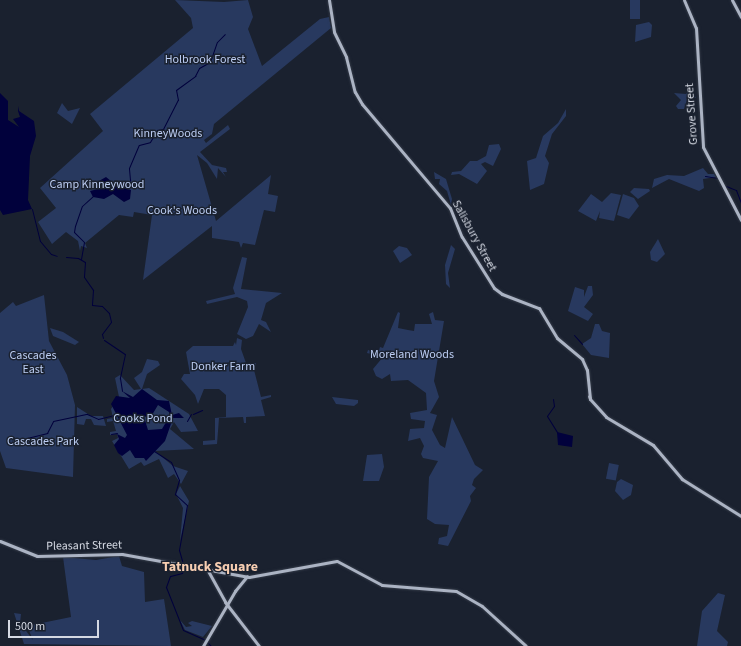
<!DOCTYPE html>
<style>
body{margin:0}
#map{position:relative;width:741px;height:646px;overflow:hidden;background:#1a212f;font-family:"Source Sans 3",sans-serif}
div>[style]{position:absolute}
.green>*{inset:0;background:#28395f;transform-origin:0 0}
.water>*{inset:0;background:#01013c}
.stream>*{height:1px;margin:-0.5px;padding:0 0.5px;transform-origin:0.5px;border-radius:0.5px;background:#01013c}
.roads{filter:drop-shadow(0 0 1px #343b48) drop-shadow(0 0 1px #343b48)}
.major>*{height:3px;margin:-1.5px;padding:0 1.5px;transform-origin:1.5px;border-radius:1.5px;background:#abb3c3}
span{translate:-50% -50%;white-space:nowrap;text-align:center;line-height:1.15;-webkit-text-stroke:3px #1a212f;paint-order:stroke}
.park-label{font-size:12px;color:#bccdf3}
.street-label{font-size:12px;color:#d5d9e3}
.quarter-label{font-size:14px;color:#f6cdb1;font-weight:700}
.scale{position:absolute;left:8px;top:620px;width:91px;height:18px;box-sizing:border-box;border:2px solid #d5d9e3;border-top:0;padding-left:5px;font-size:12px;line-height:14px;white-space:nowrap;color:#d5d9e3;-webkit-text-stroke:3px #1a212f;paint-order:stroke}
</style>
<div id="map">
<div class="green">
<i style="clip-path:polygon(175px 0,224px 2px,248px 0,253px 17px,248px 29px,262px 66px,320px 19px,329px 17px,331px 28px,214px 124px,212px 134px,204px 140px,206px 143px,228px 125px,230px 129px,200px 152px,212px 165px,226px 168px,227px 172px,223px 172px,226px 177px,218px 168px,217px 179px,207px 163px,197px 155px,216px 221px,271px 175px,268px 194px,278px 196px,275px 212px,264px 210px,255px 245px,243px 243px,241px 248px,239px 242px,212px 238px,212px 226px,143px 280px,152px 215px,134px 212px,133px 217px,119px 215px,85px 243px,87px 248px,81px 246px,80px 251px,78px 241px,66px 232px,52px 244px,38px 222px,56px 208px,40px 188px,103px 131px,90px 114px,193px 28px,191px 18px)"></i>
<i style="left:630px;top:0;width:10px;height:19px"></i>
<i style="clip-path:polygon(649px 22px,652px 25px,651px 37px,635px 42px,636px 25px)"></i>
<i style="clip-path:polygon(691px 88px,696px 98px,688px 97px,684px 109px,678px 109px,676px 106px,681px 100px,674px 93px,686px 94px)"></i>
<i style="clip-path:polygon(62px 103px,68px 111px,80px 108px,72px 124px,57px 113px)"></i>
<i style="clip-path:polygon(566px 109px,566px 116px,552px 134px,545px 156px,549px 163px,544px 184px,530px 190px,527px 161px,536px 158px,543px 136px,558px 123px)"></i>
<i style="clip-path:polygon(489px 145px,499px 144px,501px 149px,493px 166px,485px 162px,481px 164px,487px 171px,477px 184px,459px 174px,451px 175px,452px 172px,461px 171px,470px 161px,477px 161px,486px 156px)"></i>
<i style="clip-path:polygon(703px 168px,708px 174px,714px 174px,716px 177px,703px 179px,704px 188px,699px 191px,669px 179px,652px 188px,654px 179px,667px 175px,684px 176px)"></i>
<i style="clip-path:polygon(434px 172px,446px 179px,452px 199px,451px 205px,447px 191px,439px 184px,440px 179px,435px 179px)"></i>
<i style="clip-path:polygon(634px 188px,649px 189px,650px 191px,638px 199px,630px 192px)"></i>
<i style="clip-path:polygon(611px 193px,621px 195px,614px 221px,599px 218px,600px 211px,596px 221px,578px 211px,591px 194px,602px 202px)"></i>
<i style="clip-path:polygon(623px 194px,634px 198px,639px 206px,629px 219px,617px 215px)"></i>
<i style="clip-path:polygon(658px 239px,665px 254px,657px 262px,651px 260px,650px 252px)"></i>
<i style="clip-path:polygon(451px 245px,455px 249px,448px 273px,450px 288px,446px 284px,445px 265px)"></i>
<i style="clip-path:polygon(399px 246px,407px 248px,412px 255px,400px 263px,393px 251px)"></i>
<i style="clip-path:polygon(242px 257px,247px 258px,241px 289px,282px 293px,266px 303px,261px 320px,266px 322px,271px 332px,259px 324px,253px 336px,246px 339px,237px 334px,248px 307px,247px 301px,237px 297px,207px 304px,206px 301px,235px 294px,233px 288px)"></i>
<i style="clip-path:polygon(588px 286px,592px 286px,593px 295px,584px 307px,593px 314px,588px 321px,568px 311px,575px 287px,584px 290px,584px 297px)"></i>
<i style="clip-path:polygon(44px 295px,49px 341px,67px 375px,75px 405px,73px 477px,6px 468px,0 451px,0 313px,13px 302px,16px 306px)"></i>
<i style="clip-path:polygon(398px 312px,400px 313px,398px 328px,408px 330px,414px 331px,415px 324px,432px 324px,429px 314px,433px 312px,435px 320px,444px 321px,434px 381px,439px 397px,430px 413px,437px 415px,432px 430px,440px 445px,445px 448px,452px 417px,475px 465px,483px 470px,474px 479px,472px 485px,476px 488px,470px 496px,471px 501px,448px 546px,438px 544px,439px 538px,447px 536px,449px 525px,435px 524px,427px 519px,429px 477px,438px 461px,423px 458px,421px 454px,424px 446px,420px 438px,408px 441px,410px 429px,424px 428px,425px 421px,411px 419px,410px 413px,427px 410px,426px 393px,408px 380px,391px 381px,390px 374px,382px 379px,376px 376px,373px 369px,383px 357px,367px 353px,368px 350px,378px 353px,380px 347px,383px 348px)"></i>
<i style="clip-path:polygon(595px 324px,599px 324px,602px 331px,610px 333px,609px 358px,591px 355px,582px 344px,591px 338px)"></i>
<i style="clip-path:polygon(50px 328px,63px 332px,79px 342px,75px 345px,53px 336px)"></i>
<i style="clip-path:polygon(237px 338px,242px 340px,241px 349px,246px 363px,256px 363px,254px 370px,261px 397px,271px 395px,271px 397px,261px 400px,265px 416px,246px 417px,246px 423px,244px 423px,243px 417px,219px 418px,217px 444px,203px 445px,203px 441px,215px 440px,215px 418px,226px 417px,226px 395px,219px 389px,204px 389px,198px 404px,195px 395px,181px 379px,184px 374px,190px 374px,186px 352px,193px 346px,233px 346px,235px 342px,236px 345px)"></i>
<i style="clip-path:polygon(147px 359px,158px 361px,160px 365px,147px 374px,142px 389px,149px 388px,189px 414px,198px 431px,181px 432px,174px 422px,170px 429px,194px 449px,155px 451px,173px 466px,188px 471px,181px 484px,174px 474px,168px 478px,159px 459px,144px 466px,141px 462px,129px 469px,112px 441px,118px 438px,117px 434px,110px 435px,110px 432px,116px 431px,113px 421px,107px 422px,107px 419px,113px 418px,111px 409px,119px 397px,115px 378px,120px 375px,134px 390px,141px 389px,134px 378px,142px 372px)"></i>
<i style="clip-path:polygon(332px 397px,358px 400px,358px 403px,354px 406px,336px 404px)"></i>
<i style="clip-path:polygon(77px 407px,91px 416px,103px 416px,106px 426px,94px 425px,91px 419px,86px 419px,84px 425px,77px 424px)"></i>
<i style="clip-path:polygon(382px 454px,384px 467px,379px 481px,363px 481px,367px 455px)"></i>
<i style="left:609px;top:463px;width:10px;height:16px;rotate:11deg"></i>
<i style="clip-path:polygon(621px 479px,633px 485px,631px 495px,623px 500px,615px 491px,617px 482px)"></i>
<i style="clip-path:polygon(180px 486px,189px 501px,180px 541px,183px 508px,176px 494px)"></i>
<i style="clip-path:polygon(119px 556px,122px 566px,144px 572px,145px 602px,164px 599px,171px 646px,24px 644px,14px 613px,21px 614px,20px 623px,33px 640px,27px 626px,71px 617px,63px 557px,96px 560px)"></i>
<i style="clip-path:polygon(718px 593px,725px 595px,717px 631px,728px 642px,727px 646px,697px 646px,702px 611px)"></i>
<i style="clip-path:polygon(180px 620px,186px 627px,192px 626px,188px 623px,192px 621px,212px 626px,203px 637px,185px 630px)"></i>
</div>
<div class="water">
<i style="clip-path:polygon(0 93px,8px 101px,8px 120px,19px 127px,13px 119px,20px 117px,18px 111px,19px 106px,19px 111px,34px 121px,36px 136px,30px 156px,28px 200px,32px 209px,3px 215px,0 210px)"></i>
<i style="clip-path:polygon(106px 177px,117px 186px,131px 190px,130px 199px,124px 202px,113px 194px,104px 199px,93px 197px,90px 191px,98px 189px,99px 181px)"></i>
<i style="clip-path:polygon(evenodd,142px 389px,157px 400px,169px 401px,172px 415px,179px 413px,184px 418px,173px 418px,165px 441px,146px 461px,144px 458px,135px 458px,130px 450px,122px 456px,118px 453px,114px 445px,119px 439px,117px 434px,125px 438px,127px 435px,111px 404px,116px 396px,130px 398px,122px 391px,133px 397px,142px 389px,158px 405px,169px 412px,169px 417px,162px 429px,148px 430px,144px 417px,152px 415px,158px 405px)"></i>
<i style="clip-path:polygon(557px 432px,573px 436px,572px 447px,558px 445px)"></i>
</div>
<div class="stream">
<i style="left:705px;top:176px;width:12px;rotate:9deg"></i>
<i style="left:726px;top:186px;width:11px;rotate:22deg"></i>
<i style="left:736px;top:190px;width:14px;rotate:69deg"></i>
<i style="left:127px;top:188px;width:9px;rotate:-69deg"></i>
<i style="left:130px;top:180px;width:12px;rotate:-95deg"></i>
<i style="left:129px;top:168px;width:25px;rotate:-67deg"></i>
<i style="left:139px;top:145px;width:11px;rotate:-15deg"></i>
<i style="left:150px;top:142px;width:14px;rotate:-60deg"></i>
<i style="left:157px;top:130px;width:6px;rotate:-9deg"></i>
<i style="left:163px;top:129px;width:33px;rotate:-63deg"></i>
<i style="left:178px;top:100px;width:10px;rotate:-101deg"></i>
<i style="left:176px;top:90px;width:24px;rotate:-36deg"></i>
<i style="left:195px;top:76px;width:9px;rotate:-63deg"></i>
<i style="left:199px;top:68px;width:13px;rotate:-29deg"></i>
<i style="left:210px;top:62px;width:21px;rotate:-71deg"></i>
<i style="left:217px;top:42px;width:11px;rotate:-45deg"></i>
<i style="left:32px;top:209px;width:33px;rotate:76deg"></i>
<i style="left:40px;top:241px;width:17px;rotate:50deg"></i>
<i style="left:51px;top:254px;width:6px;rotate:18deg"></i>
<i style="left:66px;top:257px;width:12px;rotate:5deg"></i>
<i style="left:78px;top:258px;width:8px;rotate:30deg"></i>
<i style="left:85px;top:262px;width:15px;rotate:94deg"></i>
<i style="left:84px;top:277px;width:16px;rotate:55deg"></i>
<i style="left:93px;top:290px;width:15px;rotate:94deg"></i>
<i style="left:92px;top:305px;width:10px;rotate:6deg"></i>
<i style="left:102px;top:306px;width:10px;rotate:45deg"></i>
<i style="left:109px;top:313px;width:9px;rotate:77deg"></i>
<i style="left:111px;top:322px;width:15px;rotate:127deg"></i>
<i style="left:102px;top:334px;width:4px;rotate:76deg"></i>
<i style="left:81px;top:259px;width:17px;rotate:-80deg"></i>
<i style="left:84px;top:242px;width:14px;rotate:-135deg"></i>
<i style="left:74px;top:232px;width:6px;rotate:-81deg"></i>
<i style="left:75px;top:226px;width:21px;rotate:-71deg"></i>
<i style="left:82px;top:206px;width:15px;rotate:-42deg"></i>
<i style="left:574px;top:335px;width:12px;rotate:48deg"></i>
<i style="left:104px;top:340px;width:25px;rotate:34deg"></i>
<i style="left:125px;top:354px;width:25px;rotate:102deg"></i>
<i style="left:120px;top:378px;width:13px;rotate:81deg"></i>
<i style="left:553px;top:399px;width:7px;rotate:82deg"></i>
<i style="left:554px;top:406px;width:12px;rotate:125deg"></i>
<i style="left:547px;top:416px;width:19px;rotate:58deg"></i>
<i style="left:193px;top:414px;width:10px;rotate:-24deg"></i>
<i style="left:187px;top:421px;width:8px;rotate:-60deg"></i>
<i style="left:111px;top:434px;width:6px;rotate:-9deg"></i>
<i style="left:27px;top:438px;width:21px;rotate:-14deg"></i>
<i style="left:47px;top:433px;width:13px;rotate:-63deg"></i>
<i style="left:53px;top:421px;width:35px;rotate:-12deg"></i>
<i style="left:87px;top:414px;width:12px;rotate:24deg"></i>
<i style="left:98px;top:419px;width:16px;rotate:-14deg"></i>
<i style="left:154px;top:451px;width:20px;rotate:33deg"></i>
<i style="left:171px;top:462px;width:20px;rotate:66deg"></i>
<i style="left:179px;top:480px;width:15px;rotate:106deg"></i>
<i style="left:175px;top:494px;width:16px;rotate:43deg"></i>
<i style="left:187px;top:505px;width:46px;rotate:100.1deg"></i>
<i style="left:179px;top:550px;width:15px;rotate:74deg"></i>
<i style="left:184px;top:567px;width:6px;rotate:108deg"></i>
<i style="left:182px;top:573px;width:12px;rotate:166deg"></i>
<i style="left:170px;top:576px;width:12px;rotate:110deg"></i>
<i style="left:166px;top:587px;width:46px;rotate:68.4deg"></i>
<i style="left:183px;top:630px;width:24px;rotate:24deg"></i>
<i style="left:207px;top:642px;width:6px;rotate:45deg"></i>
</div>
<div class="roads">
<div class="major">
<i style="left:329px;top:0;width:32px;rotate:81deg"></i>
<i style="left:334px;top:32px;width:28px;rotate:64deg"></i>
<i style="left:346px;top:57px;width:36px;rotate:76deg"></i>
<i style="left:355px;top:92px;width:14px;rotate:60deg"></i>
<i style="left:362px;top:104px;width:136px;rotate:49.8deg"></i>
<i style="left:450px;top:208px;width:31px;rotate:68deg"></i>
<i style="left:462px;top:237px;width:60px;rotate:57.9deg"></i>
<i style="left:494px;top:288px;width:10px;rotate:37deg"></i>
<i style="left:502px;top:294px;width:40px;rotate:21deg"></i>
<i style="left:539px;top:308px;width:35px;rotate:59deg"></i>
<i style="left:557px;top:338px;width:33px;rotate:40deg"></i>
<i style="left:582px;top:359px;width:12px;rotate:66deg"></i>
<i style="left:587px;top:370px;width:29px;rotate:84deg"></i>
<i style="left:590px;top:399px;width:3px;rotate:-108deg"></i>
<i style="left:684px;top:0;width:30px;rotate:67deg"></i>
<i style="left:696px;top:28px;width:119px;rotate:86.6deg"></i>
<i style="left:703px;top:147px;width:82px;rotate:62.5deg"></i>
<i style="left:732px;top:0;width:19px;rotate:62deg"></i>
<i style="left:590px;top:399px;width:24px;rotate:48deg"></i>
<i style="left:606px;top:417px;width:55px;rotate:30.8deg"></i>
<i style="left:653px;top:445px;width:45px;rotate:49.5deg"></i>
<i style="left:682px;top:479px;width:70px;rotate:32.1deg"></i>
<i style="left:0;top:541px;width:40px;rotate:22deg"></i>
<i style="left:37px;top:556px;width:85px;rotate:-1.3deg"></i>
<i style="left:122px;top:554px;width:129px;rotate:10.3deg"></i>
<i style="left:249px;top:577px;width:89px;rotate:-10.3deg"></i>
<i style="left:337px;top:561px;width:51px;rotate:28.1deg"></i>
<i style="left:382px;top:585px;width:74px;rotate:4.6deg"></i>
<i style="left:456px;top:591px;width:30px;rotate:30deg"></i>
<i style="left:482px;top:606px;width:59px;rotate:42.3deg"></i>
<i style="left:207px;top:569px;width:38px;rotate:61deg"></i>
<i style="left:225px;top:602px;width:56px;rotate:52.3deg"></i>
<i style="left:203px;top:646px;width:64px;rotate:-59.8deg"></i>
<i style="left:235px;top:591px;width:19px;rotate:-51deg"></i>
</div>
</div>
<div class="park-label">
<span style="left:205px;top:60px">Holbrook Forest</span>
<span style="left:168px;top:134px">KinneyWoods</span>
<span style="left:97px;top:185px">Camp Kinneywood</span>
<span style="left:182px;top:211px">Cook's Woods</span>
<span style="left:412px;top:355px">Moreland Woods</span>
<span style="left:33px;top:363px">Cascades<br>East</span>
<span style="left:223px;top:367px">Donker Farm</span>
<span style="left:143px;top:419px">Cooks Pond</span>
<span style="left:43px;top:442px">Cascades Park</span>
</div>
<div class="street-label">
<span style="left:692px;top:114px;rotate:-94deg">Grove Street</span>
<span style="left:474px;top:236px;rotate:61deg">Salisbury Street</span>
<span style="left:84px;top:546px;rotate:-1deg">Pleasant Street</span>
</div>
<div class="quarter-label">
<span style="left:210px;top:567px">Tatnuck Square</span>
</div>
<div class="scale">500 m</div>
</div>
